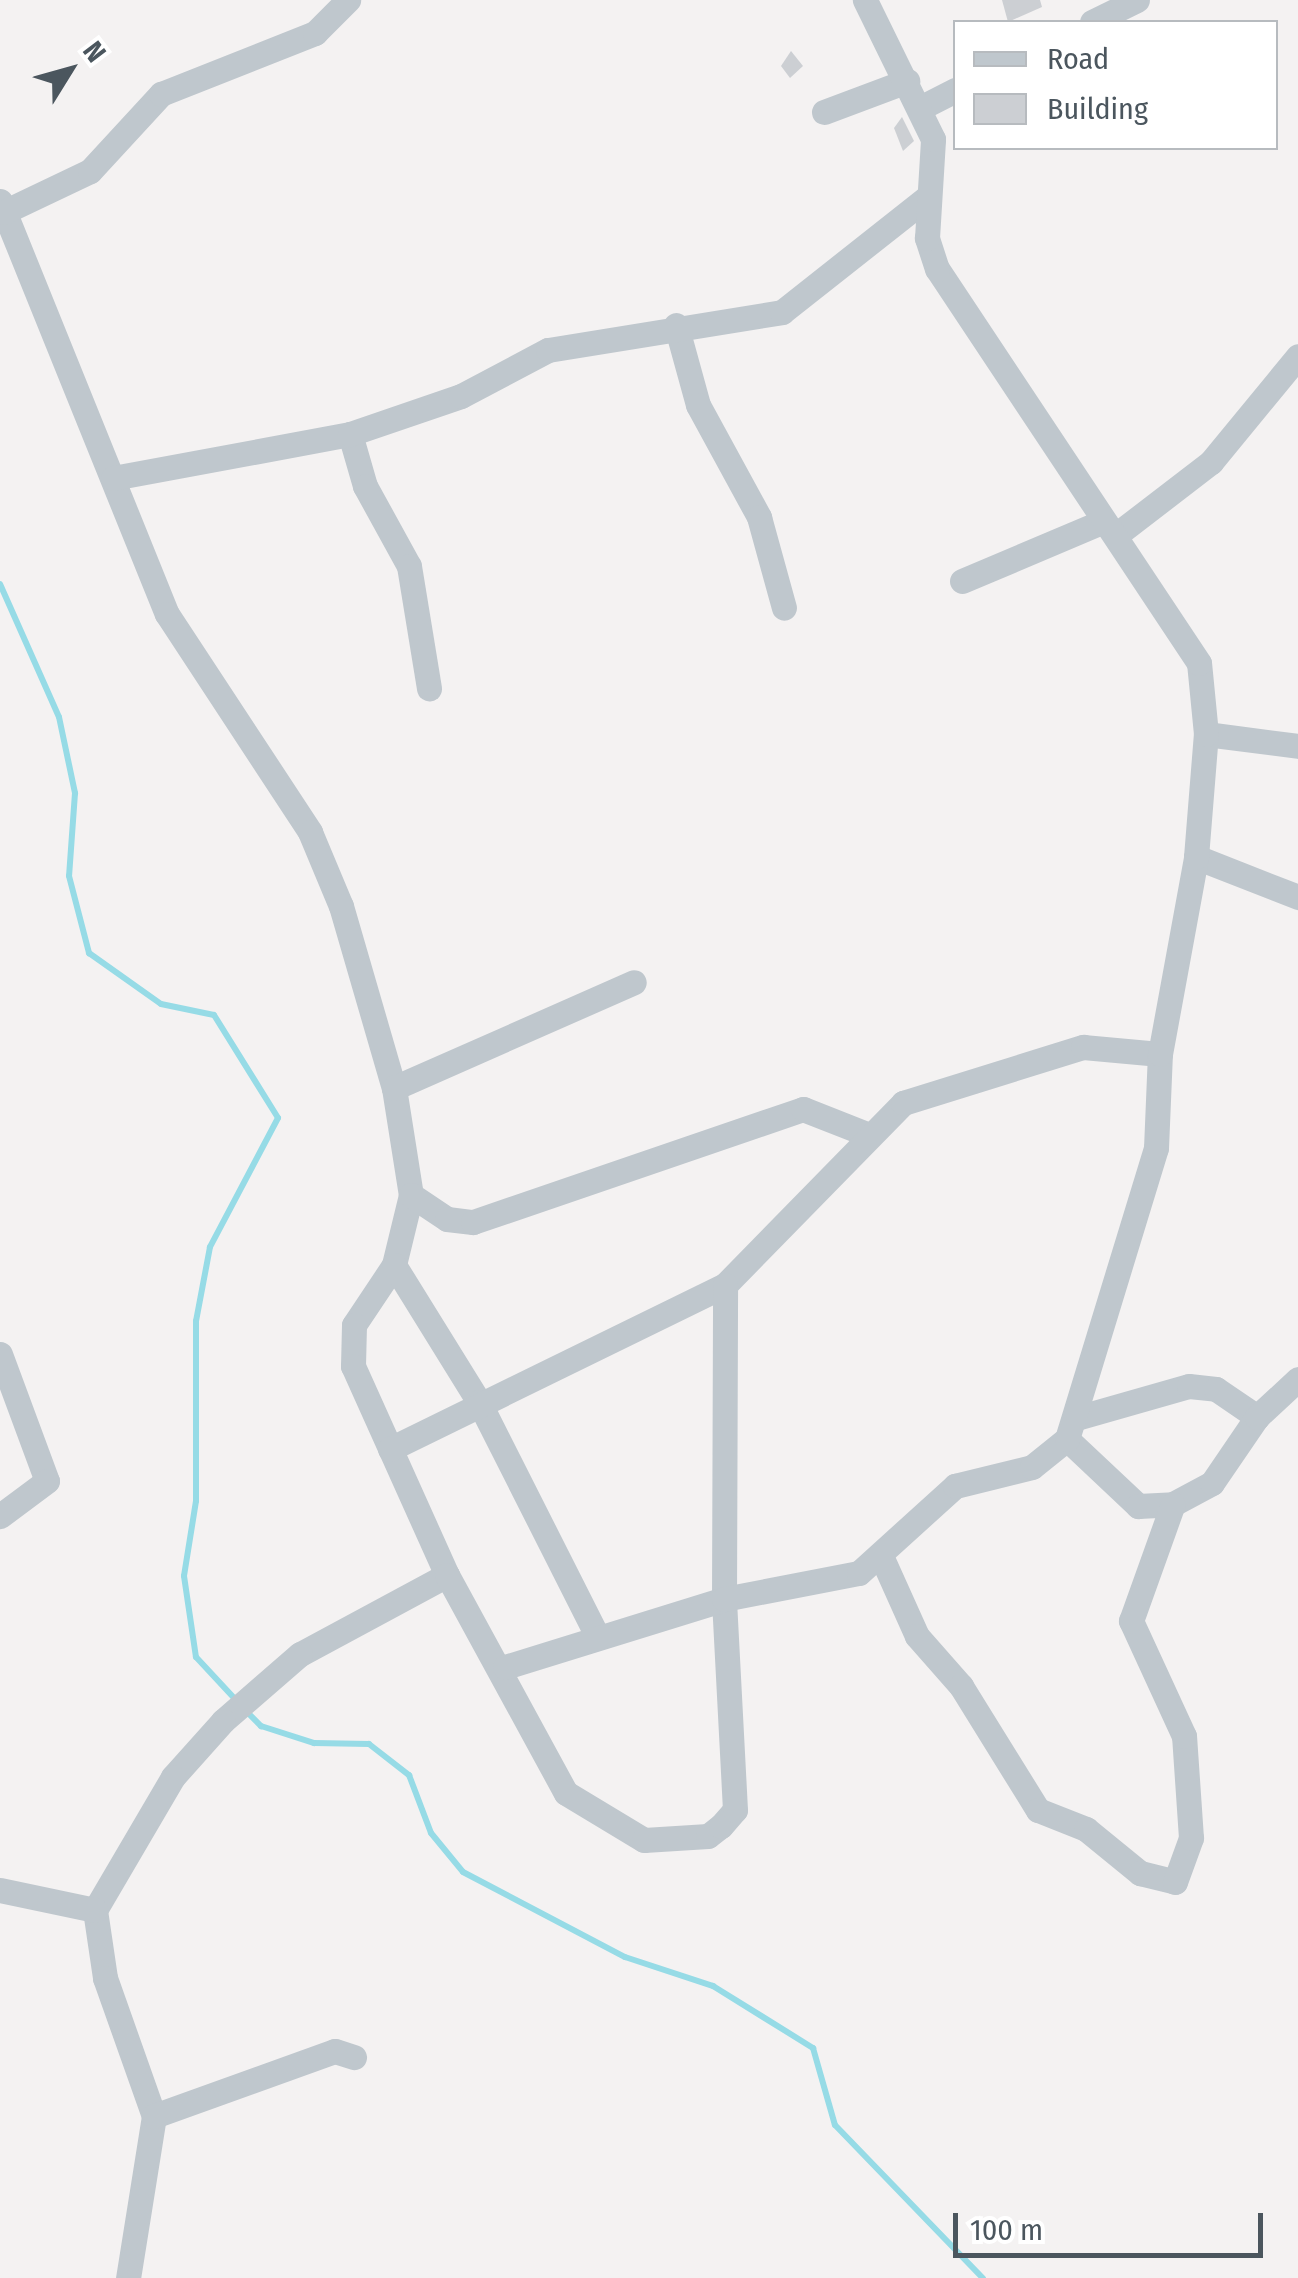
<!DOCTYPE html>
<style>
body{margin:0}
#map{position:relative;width:1298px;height:2278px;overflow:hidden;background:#f4f2f2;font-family:"Fira Sans Condensed",sans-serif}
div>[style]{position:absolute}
.stream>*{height:6px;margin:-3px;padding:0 3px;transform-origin:3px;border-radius:3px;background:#96dbe6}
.building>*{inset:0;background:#cccfd3}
.street>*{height:25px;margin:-12.5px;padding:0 12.5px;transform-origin:12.5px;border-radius:12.5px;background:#bfc7cd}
span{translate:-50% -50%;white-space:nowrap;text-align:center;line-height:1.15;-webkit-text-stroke:8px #fff;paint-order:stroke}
.legend{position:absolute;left:953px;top:20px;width:325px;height:130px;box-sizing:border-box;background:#fff;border:2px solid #b7bbbf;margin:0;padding:12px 18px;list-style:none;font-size:30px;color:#4b565e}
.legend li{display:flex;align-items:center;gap:20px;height:50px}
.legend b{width:50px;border:2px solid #b7bbbf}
.north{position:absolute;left:20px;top:20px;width:100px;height:100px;-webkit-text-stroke:8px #fff;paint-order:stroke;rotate:53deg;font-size:28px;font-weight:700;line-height:40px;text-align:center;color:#4b565e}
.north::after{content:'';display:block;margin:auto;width:35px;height:45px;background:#4b565e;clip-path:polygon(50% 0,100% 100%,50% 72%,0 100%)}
.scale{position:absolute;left:953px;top:2213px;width:310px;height:45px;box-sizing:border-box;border:5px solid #4b565e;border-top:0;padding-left:12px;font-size:30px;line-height:35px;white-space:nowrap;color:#4b565e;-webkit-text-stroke:8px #fff;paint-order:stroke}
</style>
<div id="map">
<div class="stream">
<i style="left:0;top:584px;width:145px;rotate:66.1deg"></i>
<i style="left:59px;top:717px;width:78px;rotate:78.1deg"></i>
<i style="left:75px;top:793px;width:83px;rotate:94.1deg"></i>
<i style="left:69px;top:876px;width:80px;rotate:75.4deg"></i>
<i style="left:89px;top:953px;width:88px;rotate:35.3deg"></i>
<i style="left:161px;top:1004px;width:54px;rotate:11.7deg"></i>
<i style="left:214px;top:1015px;width:121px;rotate:58.1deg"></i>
<i style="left:278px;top:1118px;width:146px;rotate:117.8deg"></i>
<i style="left:210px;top:1247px;width:75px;rotate:100.7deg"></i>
<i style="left:196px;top:1321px;width:180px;rotate:90deg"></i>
<i style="left:196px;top:1501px;width:76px;rotate:99.1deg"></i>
<i style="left:184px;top:1576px;width:82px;rotate:81.6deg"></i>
<i style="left:196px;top:1657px;width:59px;rotate:47.1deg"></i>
<i style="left:245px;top:1710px;width:23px;rotate:45deg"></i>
<i style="left:261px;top:1726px;width:56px;rotate:17.8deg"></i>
<i style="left:314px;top:1743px;width:55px;rotate:1deg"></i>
<i style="left:369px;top:1744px;width:51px;rotate:37.8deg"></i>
<i style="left:409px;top:1775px;width:62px;rotate:69.2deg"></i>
<i style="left:431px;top:1833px;width:50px;rotate:50.6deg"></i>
<i style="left:463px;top:1872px;width:183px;rotate:27.7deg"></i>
<i style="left:625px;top:1957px;width:93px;rotate:18.2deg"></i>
<i style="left:713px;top:1986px;width:118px;rotate:31.8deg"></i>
<i style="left:813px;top:2048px;width:80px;rotate:74.1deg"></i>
<i style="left:835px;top:2125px;width:213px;rotate:46deg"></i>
</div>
<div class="building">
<i style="clip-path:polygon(1002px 0,1040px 0,1042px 7px,1008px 22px)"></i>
<i style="clip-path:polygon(791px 51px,803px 66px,790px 78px,781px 66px)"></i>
<i style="clip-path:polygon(902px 117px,914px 141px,903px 151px,894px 128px)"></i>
</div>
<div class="street">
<i style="left:1092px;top:22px;width:50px;rotate:-26.1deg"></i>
<i style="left:922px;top:107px;width:38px;rotate:-27deg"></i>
<i style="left:824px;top:112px;width:89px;rotate:-20.5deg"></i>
<i style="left:0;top:201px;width:445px;rotate:68deg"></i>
<i style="left:167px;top:614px;width:261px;rotate:56.7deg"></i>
<i style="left:310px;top:832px;width:80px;rotate:67.3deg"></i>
<i style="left:341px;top:906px;width:190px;rotate:73.8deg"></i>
<i style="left:394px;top:1088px;width:108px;rotate:81deg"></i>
<i style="left:411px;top:1195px;width:72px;rotate:103.7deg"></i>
<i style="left:394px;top:1265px;width:72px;rotate:123.7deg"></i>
<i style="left:354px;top:1325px;width:41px;rotate:91.4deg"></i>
<i style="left:353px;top:1366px;width:229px;rotate:65.8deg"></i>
<i style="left:447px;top:1575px;width:167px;rotate:151.7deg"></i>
<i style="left:300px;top:1654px;width:102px;rotate:139deg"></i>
<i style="left:223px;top:1721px;width:75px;rotate:131.8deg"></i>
<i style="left:173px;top:1777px;width:154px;rotate:120.4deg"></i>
<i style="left:95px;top:1910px;width:69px;rotate:81.6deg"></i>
<i style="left:105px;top:1978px;width:146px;rotate:70.5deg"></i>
<i style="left:154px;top:2116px;width:164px;rotate:99.1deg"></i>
<i style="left:4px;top:212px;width:95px;rotate:-25.5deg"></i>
<i style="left:90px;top:171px;width:105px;rotate:-47.3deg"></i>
<i style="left:161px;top:94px;width:166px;rotate:-21.6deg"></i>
<i style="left:315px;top:33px;width:47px;rotate:-45deg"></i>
<i style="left:676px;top:325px;width:83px;rotate:74.6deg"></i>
<i style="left:698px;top:405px;width:128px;rotate:61.4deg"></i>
<i style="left:759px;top:517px;width:94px;rotate:74.6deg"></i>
<i style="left:350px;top:434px;width:54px;rotate:73.9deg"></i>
<i style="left:365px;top:486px;width:91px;rotate:61.2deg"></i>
<i style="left:409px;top:566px;width:124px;rotate:80.7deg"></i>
<i style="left:113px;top:478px;width:241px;rotate:-10.5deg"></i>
<i style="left:350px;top:434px;width:117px;rotate:-18.9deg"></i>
<i style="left:461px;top:396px;width:98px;rotate:-27.9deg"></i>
<i style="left:548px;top:350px;width:237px;rotate:-9.2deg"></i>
<i style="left:782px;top:312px;width:187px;rotate:-38.3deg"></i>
<i style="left:1116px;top:535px;width:120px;rotate:-37.5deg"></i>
<i style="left:1211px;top:462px;width:137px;rotate:-50.6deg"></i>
<i style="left:962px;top:581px;width:154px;rotate:-22.9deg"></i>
<i style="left:1206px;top:734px;width:93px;rotate:7.4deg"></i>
<i style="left:1196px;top:857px;width:110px;rotate:21.4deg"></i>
<i style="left:394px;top:1088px;width:262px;rotate:-23.8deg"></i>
<i style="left:411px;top:1195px;width:43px;rotate:33.7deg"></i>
<i style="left:447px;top:1219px;width:26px;rotate:7deg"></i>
<i style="left:473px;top:1222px;width:349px;rotate:-18.9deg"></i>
<i style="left:803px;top:1109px;width:66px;rotate:21.5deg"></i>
<i style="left:394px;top:1265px;width:161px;rotate:58.2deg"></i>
<i style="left:479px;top:1402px;width:262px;rotate:63.2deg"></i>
<i style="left:0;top:1354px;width:135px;rotate:69.7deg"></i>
<i style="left:47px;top:1481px;width:59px;rotate:143.3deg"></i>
<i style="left:1080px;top:1417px;width:113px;rotate:-15.9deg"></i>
<i style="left:1189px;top:1386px;width:27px;rotate:6deg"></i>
<i style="left:1216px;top:1389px;width:50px;rotate:34.3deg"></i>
<i style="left:1067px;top:1439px;width:98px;rotate:43.3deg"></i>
<i style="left:1138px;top:1506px;width:35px;rotate:-3deg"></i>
<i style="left:1173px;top:1504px;width:44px;rotate:-28.3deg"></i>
<i style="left:1212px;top:1483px;width:80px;rotate:-55.7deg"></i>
<i style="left:1257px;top:1417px;width:56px;rotate:-42.8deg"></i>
<i style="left:390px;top:1449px;width:373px;rotate:-26.1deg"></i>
<i style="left:725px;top:1285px;width:255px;rotate:-45.6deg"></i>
<i style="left:903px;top:1103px;width:189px;rotate:-17.3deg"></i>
<i style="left:1083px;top:1047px;width:77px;rotate:5.2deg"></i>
<i style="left:882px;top:1558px;width:85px;rotate:65.8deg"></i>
<i style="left:917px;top:1636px;width:67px;rotate:48.7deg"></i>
<i style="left:961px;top:1686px;width:146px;rotate:58.2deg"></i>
<i style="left:1038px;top:1810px;width:52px;rotate:21.6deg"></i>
<i style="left:1086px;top:1829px;width:70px;rotate:39.2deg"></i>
<i style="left:1140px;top:1873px;width:36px;rotate:14deg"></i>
<i style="left:1175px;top:1882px;width:47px;rotate:-70deg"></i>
<i style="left:1191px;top:1838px;width:102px;rotate:-93.9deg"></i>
<i style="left:1184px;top:1736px;width:127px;rotate:-114.7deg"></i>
<i style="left:1131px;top:1621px;width:124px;rotate:-70.3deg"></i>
<i style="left:447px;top:1575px;width:248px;rotate:61.4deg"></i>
<i style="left:566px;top:1793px;width:91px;rotate:31.1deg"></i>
<i style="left:644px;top:1840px;width:64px;rotate:-3.6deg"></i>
<i style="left:708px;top:1836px;width:16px;rotate:-38deg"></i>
<i style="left:721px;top:1826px;width:21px;rotate:-49deg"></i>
<i style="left:735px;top:1810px;width:211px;rotate:-93deg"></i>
<i style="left:724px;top:1599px;width:314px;rotate:-89.8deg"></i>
<i style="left:505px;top:1667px;width:229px;rotate:-17.2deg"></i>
<i style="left:724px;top:1599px;width:137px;rotate:-10.9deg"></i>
<i style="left:859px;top:1573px;width:130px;rotate:-42.2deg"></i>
<i style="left:955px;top:1486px;width:79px;rotate:-13.9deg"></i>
<i style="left:1032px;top:1467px;width:45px;rotate:-38.7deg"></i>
<i style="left:1067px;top:1439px;width:304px;rotate:-73deg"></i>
<i style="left:1156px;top:1148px;width:94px;rotate:-87.6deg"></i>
<i style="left:1160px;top:1054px;width:200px;rotate:-79.6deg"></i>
<i style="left:1196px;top:857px;width:123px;rotate:-85.4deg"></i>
<i style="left:1206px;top:734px;width:71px;rotate:-95.6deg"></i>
<i style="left:1199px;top:663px;width:473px;rotate:-123.6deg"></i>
<i style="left:937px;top:269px;width:33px;rotate:-108deg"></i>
<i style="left:927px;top:238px;width:99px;rotate:-86.5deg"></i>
<i style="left:933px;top:139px;width:155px;rotate:-116.1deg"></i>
<i style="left:0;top:1890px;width:97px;rotate:11.9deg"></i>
<i style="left:154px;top:2116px;width:192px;rotate:-19.8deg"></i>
<i style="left:335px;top:2051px;width:20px;rotate:18deg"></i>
</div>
<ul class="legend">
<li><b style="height:12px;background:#bfc7cd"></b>Road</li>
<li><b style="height:28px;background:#cccfd3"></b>Building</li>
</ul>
<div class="north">N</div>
<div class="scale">100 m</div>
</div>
